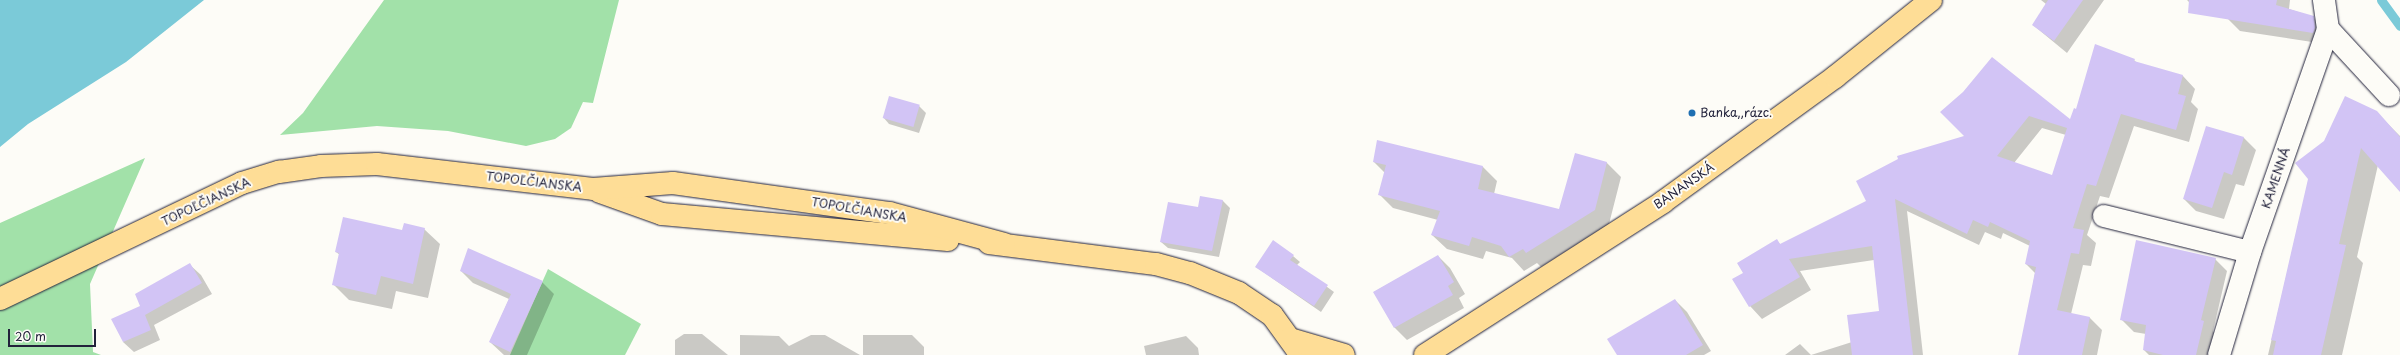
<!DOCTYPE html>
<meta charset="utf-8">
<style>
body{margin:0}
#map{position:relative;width:2400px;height:355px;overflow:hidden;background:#fdfcf7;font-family:"Playpen Sans",sans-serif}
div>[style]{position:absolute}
.green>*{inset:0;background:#a2e1a9}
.water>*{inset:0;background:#7bcad8}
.shadow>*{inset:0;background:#0003}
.stream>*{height:9px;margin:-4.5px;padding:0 4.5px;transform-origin:4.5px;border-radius:4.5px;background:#7bcad8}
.building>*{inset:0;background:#d2c4f5;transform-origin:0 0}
.roads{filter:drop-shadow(0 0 1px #22223b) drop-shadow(0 0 1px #22223b)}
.minor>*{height:22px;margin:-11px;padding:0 11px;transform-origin:11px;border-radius:11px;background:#fdfcf7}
.major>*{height:22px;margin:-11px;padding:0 11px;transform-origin:11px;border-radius:11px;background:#fedd96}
.dots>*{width:11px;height:11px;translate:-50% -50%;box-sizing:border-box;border:2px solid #fdfcf7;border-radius:50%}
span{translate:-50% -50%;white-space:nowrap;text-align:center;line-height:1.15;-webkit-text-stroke:4px #fdfcf7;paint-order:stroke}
.poi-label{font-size:12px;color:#22223b}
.left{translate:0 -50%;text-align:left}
.street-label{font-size:12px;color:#22223b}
.scale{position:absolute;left:8px;top:329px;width:88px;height:18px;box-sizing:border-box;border:2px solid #22223b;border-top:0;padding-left:5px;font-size:12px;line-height:14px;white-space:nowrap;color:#22223b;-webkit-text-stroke:3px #fdfcf7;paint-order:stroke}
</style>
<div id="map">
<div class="green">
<i style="clip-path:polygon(384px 0,619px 0,593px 103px,583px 102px,571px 128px,555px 139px,526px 146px,448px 131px,377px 126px,280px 135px,303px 113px)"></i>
<i style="clip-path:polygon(145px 158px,90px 284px,93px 352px,101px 355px,0 355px,0 223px)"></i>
<i style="clip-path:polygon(548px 269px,641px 324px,625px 355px,510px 355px)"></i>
</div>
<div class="water">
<i style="clip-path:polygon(0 0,204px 0,126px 62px,28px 124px,0 147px)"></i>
</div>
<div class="shadow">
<i style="clip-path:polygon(2041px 0,2104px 0,2067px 53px,2033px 25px,2046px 4px)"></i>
<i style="clip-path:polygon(2187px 0,2290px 0,2289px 9px,2313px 17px,2325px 29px,2325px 44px,2240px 31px,2228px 19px,2193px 6px)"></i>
<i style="clip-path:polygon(evenodd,2134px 60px,2137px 63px,2183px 76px,2195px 89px,2191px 102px,2198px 109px,2189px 142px,2134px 126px,2109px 198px,2100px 196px,2087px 235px,2096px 243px,2091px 266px,2083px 265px,2071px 314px,2090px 318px,2102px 330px,2097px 355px,2021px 355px,2035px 273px,2026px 264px,2030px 246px,2003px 233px,2001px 239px,1985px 232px,1979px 245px,1907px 211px,1923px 355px,1785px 355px,1800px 344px,1811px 355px,1852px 342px,1880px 312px,1874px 260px,1800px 271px,1811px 290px,1762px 319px,1750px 306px,1734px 280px,1745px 273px,1776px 240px,1781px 245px,1868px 201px,1966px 137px,1964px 93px,2071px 120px,2076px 110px,2134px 60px,2042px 128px,2066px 135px,2053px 177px,2014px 163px,2042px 128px)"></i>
<i style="clip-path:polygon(919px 106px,926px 113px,919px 133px,889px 124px,883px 117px)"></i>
<i style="clip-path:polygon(2376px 112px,2400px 136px,2400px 190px,2378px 165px,2357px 257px,2363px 263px,2342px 355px,2268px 355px,2309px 178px)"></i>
<i style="clip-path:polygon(2207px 127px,2244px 138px,2256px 150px,2244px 186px,2236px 184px,2224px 219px,2196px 211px,2184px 199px)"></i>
<i style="clip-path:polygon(1378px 141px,1483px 167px,1497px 181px,1494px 194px,1559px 210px,1606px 162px,1621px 177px,1609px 224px,1541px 267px,1537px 263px,1524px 271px,1512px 258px,1486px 251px,1483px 259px,1447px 249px,1432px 235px,1438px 220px,1393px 208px,1379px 194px,1385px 173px,1374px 162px)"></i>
<i style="clip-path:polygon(1201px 197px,1223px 201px,1230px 208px,1219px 257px,1168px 248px,1161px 242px,1199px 208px)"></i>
<i style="clip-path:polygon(424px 229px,440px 244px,428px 298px,396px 291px,392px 309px,349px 300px,333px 284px,340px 255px,336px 252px,403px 231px)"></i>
<i style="clip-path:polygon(1293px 256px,1300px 262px,1297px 265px,1334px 292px,1321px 312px,1256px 267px)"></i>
<i style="clip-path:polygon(1438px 256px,1450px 268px,1465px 294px,1459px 298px,1464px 308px,1407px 340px,1395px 328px,1374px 292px)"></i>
<i style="clip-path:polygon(2215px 259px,2227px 271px,2213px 331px,2215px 334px,2211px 355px,2149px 355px,2144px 350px,2146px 334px,2134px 332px,2121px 319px)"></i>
<i style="clip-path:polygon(190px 265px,201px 275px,212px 294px,154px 325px,160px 340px,134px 352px,123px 342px,141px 306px)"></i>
<i style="clip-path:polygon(461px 271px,542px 282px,554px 294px,527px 355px,504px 355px,490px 342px,509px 299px,473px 283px)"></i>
<i style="clip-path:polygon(1675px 300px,1687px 312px,1711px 351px,1704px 355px,1618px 355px)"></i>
<i style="clip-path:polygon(684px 334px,702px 334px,728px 355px,675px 355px,675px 340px)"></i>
<i style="clip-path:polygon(740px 335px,779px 336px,789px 346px,811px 335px,825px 335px,860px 355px,740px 355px)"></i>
<i style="clip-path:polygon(863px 335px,912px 335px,924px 347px,924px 355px,863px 355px)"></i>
<i style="clip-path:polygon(1186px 336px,1198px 348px,1199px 355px,1146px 355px,1144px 346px)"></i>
</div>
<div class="stream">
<i style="left:2381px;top:0;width:32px;rotate:54deg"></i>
</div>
<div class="building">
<i style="clip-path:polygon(2048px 0,2083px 0,2054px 41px,2032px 25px)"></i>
<i style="clip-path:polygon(2189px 0,2277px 0,2276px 5px,2314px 16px,2315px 28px,2313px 33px,2188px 13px)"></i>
<i style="clip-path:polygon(evenodd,2095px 44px,2135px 59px,2134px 61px,2183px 75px,2178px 94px,2186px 96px,2176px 130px,2121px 114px,2096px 186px,2087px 184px,2073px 228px,2084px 230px,2079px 254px,2071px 253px,2057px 310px,2090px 317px,2082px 355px,2018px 355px,2036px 267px,2025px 264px,2030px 241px,1990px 222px,1988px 227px,1973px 220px,1967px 234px,1895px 199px,1913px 355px,1852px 355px,1847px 315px,1879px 311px,1872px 246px,1789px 259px,1800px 277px,1749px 307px,1732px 279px,1743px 273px,1737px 263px,1777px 239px,1780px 244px,1866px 201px,1856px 181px,1898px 159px,1897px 156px,1964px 136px,1940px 112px,1963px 92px,1992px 57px,2070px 119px,2074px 108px,2076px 109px,2095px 44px,2029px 116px,2067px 128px,2052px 175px,1997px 156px,2029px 116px)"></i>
<i style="left:889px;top:96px;width:32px;height:23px;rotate:16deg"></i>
<i style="clip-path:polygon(2345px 96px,2377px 111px,2400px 137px,2400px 192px,2361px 148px,2339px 244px,2346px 245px,2321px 355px,2273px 355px,2276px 341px,2271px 340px,2308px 179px,2295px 163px,2324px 141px)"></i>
<i style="clip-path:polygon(2206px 126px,2244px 137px,2232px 175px,2224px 172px,2212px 208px,2183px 199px)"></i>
<i style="clip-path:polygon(1377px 140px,1483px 166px,1478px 189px,1559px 209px,1575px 153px,1607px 162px,1595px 210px,1526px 253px,1523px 249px,1509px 257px,1501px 246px,1472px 237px,1469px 246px,1431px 235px,1440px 211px,1378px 195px,1386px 165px,1373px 162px)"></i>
<i style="clip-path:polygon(1200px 196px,1223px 200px,1212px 251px,1160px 242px,1168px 202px,1198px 207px)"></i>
<i style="clip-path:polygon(343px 217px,402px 230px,404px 223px,425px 228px,413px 284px,381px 276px,376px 295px,332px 285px,339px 253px,335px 252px)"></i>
<i style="clip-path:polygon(1273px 240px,1294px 255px,1290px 260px,1328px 285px,1314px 306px,1255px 267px)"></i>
<i style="clip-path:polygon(2136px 240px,2216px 258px,2201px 320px,2204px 321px,2196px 355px,2163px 355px,2143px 350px,2146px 325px,2120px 320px)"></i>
<i style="clip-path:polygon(468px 248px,543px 281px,510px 352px,489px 342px,511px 294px,460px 271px)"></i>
<i style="clip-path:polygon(1438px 255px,1454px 282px,1448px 286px,1453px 295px,1394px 328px,1373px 292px)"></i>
<i style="clip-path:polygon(190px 263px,202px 283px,145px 315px,151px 330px,123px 342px,111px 319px,140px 306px,135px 294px)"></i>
<i style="clip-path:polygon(1675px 299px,1703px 345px,1686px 355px,1617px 355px,1607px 339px)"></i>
</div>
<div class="roads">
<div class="minor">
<i style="left:2328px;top:29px;width:90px;rotate:47.3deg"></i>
<i style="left:2104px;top:216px;width:150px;rotate:13.9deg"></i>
<i style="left:2219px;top:355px;width:108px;rotate:-73.2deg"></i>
<i style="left:2250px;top:252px;width:236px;rotate:-70.7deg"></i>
<i style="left:2328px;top:29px;width:29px;rotate:-98deg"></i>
</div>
<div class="major">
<i style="left:600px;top:192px;width:66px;rotate:19.5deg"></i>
<i style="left:662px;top:214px;width:287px;rotate:5.2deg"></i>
<i style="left:989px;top:243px;width:168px;rotate:7.2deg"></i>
<i style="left:1156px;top:264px;width:35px;rotate:15deg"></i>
<i style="left:1190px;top:273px;width:53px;rotate:22.2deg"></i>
<i style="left:1239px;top:293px;width:40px;rotate:34deg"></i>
<i style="left:1272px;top:315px;width:49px;rotate:54.1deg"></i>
<i style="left:0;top:299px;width:268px;rotate:-25.6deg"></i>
<i style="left:242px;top:183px;width:39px;rotate:-17deg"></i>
<i style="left:279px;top:172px;width:42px;rotate:-8.1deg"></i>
<i style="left:321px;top:166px;width:56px;rotate:-2deg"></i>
<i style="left:377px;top:164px;width:217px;rotate:6.6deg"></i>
<i style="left:593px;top:189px;width:80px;rotate:-4.3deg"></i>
<i style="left:673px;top:183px;width:219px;rotate:7.9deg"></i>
<i style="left:890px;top:213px;width:118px;rotate:15.2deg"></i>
<i style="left:1290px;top:339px;width:56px;rotate:16.5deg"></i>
<i style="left:1425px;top:355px;width:283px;rotate:-32.7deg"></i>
<i style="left:1663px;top:202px;width:213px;rotate:-36deg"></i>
<i style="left:1835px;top:77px;width:123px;rotate:-38.7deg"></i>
</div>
</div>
<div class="dots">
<i style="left:1692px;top:113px;background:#1f6fb2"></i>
</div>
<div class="poi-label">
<span class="left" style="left:1700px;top:113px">Banka,,rázc.</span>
</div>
<div class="street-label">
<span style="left:2276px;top:178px;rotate:-71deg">KAMENNÁ</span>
<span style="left:534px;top:182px;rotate:7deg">TOPOĽČIANSKA</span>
<span style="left:1684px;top:186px;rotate:-35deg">BANANSKÁ</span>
<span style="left:206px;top:202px;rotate:-25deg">TOPOĽČIANSKA</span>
<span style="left:859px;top:210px;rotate:10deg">TOPOĽČIANSKA</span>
</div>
<div class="scale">20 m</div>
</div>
